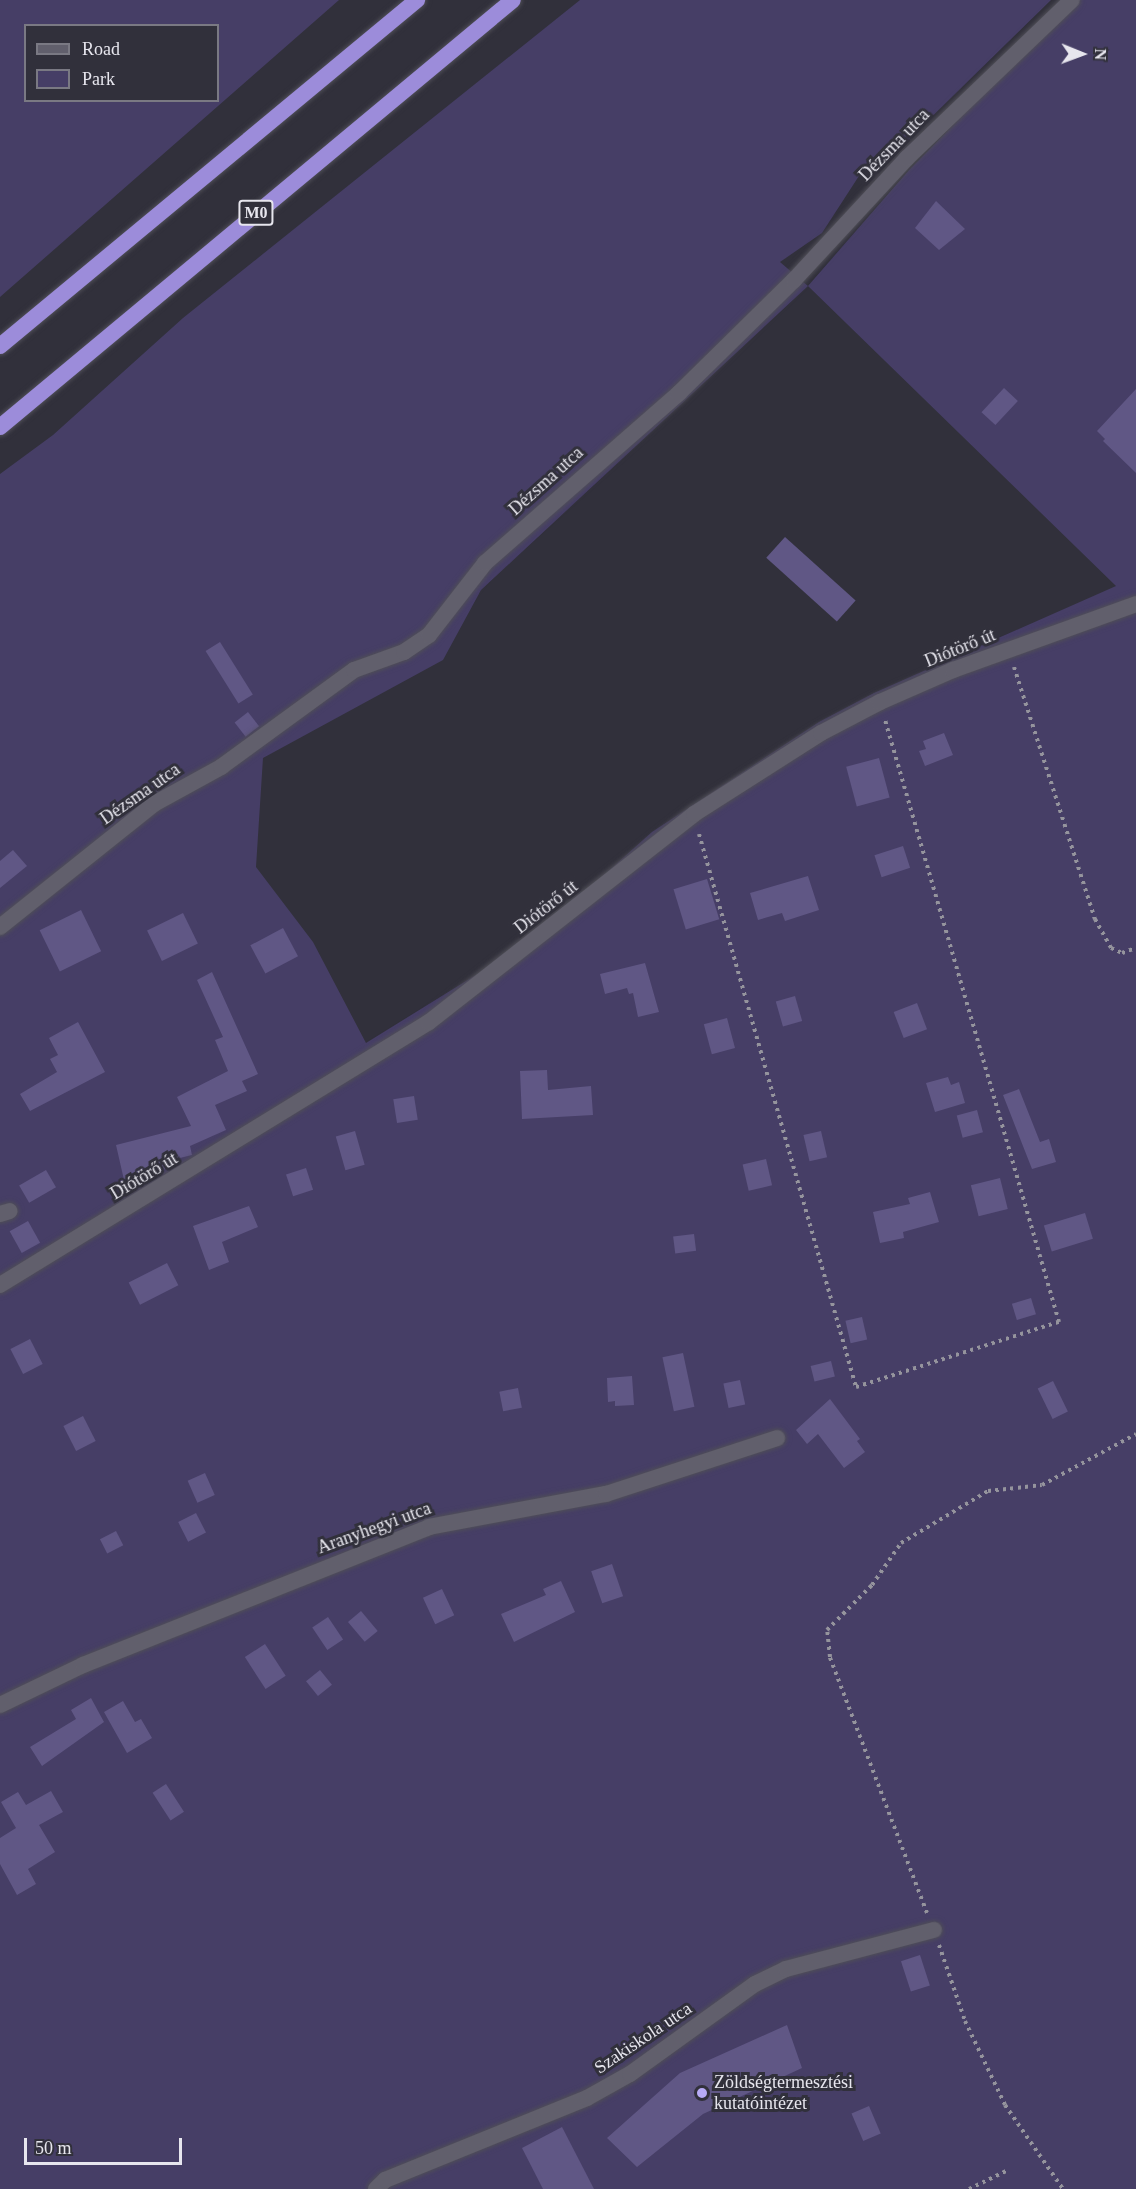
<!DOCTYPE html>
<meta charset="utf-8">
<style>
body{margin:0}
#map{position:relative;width:1136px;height:2189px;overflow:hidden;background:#31303b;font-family:"Times New Roman",serif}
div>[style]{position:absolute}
.green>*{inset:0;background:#463e66}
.building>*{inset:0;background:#605785;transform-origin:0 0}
.path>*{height:4px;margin-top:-2px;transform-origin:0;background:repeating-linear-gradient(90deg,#95949d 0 3px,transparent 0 7.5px)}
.roads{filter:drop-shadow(0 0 2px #4f4e57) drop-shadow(0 0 2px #4f4e57)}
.minor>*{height:16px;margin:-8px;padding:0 8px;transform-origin:8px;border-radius:8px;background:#615f6c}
.trunk>*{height:16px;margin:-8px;padding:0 8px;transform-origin:8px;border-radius:8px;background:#9c8cda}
.dots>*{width:16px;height:16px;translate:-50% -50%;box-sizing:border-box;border:3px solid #31303b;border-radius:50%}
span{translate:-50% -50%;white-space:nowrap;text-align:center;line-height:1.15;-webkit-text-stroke:6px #31303b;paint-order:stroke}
.shield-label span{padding:2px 4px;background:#31303b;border:2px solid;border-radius:4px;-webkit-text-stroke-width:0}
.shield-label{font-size:16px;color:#e7e6ee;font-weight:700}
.street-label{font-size:18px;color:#e7e6ee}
.poi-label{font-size:18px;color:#e7e6ee}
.left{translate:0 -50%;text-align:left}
.legend{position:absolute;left:24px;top:24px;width:195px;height:78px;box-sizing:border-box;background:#31303b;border:2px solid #7a7983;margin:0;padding:8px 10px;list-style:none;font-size:18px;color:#e7e6ee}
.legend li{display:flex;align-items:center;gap:12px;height:30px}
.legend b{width:30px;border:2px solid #7a7983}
.north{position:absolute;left:1052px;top:24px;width:60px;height:60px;-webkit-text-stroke:4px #31303b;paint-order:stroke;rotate:91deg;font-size:16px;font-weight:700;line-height:24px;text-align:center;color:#e7e6ee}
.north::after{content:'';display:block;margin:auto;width:21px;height:27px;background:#e7e6ee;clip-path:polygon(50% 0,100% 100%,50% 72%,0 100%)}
.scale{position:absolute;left:24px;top:2138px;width:158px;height:27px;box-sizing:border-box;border:3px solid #e7e6ee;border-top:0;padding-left:8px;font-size:18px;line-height:21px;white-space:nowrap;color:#e7e6ee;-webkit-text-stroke:4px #31303b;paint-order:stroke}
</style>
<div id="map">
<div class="green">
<i style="clip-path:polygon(evenodd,0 0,339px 0,0 297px,0 0,26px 26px,218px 26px,218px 100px,26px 100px,26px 26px)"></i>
<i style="clip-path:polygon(evenodd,580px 0,1051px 0,904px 144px,868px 162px,822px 233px,780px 262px,808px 286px,909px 170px,1077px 0,1136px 0,1136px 2189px,0 2189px,0 474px,53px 435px,183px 318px,580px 0,808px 286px,1116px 586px,874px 693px,819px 722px,652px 832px,529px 942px,366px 1043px,313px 942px,256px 867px,263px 758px,443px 660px,481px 590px,808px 286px)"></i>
</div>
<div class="building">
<i style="clip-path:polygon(936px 201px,965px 229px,939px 250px,915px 228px)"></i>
<i style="left:1004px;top:388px;width:19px;height:33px;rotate:43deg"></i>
<i style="clip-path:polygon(1136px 389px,1136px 473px,1103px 441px,1105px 439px,1097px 431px)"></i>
<i style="left:785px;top:537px;width:95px;height:28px;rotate:42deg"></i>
<i style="left:220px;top:642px;width:62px;height:17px;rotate:58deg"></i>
<i style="left:248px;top:712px;width:18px;height:17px;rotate:52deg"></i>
<i style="clip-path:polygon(944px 733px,953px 755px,925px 766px,919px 751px,926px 749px,923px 741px)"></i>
<i style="left:879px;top:758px;width:41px;height:34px;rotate:75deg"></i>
<i style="left:903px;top:846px;width:23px;height:30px;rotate:72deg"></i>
<i style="clip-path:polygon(13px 850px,27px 866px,0 888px,0 861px)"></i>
<i style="clip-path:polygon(808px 876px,819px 910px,785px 921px,782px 913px,758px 920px,750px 893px)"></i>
<i style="left:707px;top:879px;width:42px;height:35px;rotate:73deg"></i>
<i style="left:81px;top:910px;width:46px;height:46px;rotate:64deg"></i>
<i style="left:183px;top:913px;width:34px;height:40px;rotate:64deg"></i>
<i style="left:283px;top:928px;width:32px;height:37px;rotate:62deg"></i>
<i style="clip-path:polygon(645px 963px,659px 1012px,638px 1017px,633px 993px,629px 994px,627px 988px,605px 994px,600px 974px)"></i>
<i style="clip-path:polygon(212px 972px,258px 1074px,242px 1081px,247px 1091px,215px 1105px,226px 1130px,190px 1146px,192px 1155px,164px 1162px,166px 1169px,124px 1180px,116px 1145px,191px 1126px,177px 1097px,228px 1071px,215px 1040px,223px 1037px,197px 980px)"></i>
<i style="left:795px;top:996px;width:26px;height:20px;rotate:74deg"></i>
<i style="left:917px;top:1003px;width:28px;height:25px;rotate:69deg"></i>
<i style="left:727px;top:1018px;width:31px;height:24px;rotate:75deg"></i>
<i style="clip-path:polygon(78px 1022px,105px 1072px,30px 1111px,20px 1094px,57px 1072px,50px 1059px,58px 1055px,49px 1038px)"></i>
<i style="clip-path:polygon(547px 1070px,548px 1090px,591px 1086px,593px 1115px,522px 1119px,520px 1071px)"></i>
<i style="clip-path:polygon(948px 1077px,951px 1085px,959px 1082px,965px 1103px,935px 1112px,926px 1083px)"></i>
<i style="clip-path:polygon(1019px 1089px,1040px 1142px,1049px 1139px,1056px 1162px,1032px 1169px,1003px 1095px)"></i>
<i style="left:414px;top:1096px;width:24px;height:21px;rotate:81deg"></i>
<i style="left:977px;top:1110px;width:23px;height:21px;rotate:75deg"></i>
<i style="left:355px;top:1131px;width:35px;height:20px;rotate:74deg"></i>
<i style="left:821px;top:1131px;width:27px;height:18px;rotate:77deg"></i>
<i style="left:766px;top:1159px;width:27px;height:24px;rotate:77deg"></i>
<i style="left:306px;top:1168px;width:23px;height:21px;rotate:72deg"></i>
<i style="left:46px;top:1170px;width:20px;height:31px;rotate:60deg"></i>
<i style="left:1000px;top:1178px;width:32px;height:30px;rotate:76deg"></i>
<i style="clip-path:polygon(930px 1192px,939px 1222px,903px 1232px,904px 1238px,880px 1243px,873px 1212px,910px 1204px,908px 1198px)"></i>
<i style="clip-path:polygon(249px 1206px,258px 1227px,222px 1242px,229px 1262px,209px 1270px,193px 1226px)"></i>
<i style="left:1085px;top:1213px;width:27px;height:43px;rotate:73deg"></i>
<i style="left:28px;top:1221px;width:25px;height:21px;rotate:61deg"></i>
<i style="left:694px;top:1234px;width:17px;height:21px;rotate:83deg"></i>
<i style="left:167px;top:1263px;width:25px;height:43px;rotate:63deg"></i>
<i style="left:1031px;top:1298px;width:17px;height:20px;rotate:73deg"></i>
<i style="left:862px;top:1317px;width:23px;height:17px;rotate:77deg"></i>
<i style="left:30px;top:1339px;width:28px;height:22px;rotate:63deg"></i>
<i style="left:683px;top:1353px;width:55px;height:21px;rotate:78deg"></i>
<i style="left:831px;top:1361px;width:16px;height:21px;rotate:76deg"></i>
<i style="clip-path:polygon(632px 1376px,634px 1405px,615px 1406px,615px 1401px,608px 1402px,607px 1378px)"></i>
<i style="left:740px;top:1380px;width:25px;height:17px;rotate:78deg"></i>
<i style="left:1053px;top:1381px;width:34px;height:17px;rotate:64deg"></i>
<i style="left:518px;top:1388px;width:20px;height:19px;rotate:79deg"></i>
<i style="clip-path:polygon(830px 1399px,860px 1439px,857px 1441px,865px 1452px,844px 1468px,818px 1434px,807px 1444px,796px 1430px)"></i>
<i style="left:83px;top:1416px;width:28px;height:22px;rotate:63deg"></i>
<i style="left:205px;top:1473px;width:24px;height:19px;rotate:66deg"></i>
<i style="left:196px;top:1513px;width:22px;height:20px;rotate:63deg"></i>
<i style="left:116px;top:1531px;width:16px;height:18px;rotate:63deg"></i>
<i style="left:612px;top:1564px;width:34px;height:22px;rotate:71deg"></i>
<i style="clip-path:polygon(561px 1581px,575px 1612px,514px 1642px,501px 1614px,546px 1595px,543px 1589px)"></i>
<i style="left:442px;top:1589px;width:29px;height:21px;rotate:65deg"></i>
<i style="left:361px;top:1611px;width:26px;height:17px;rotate:50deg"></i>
<i style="left:328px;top:1617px;width:27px;height:19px;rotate:56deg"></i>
<i style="left:265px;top:1644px;width:38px;height:24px;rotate:57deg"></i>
<i style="left:320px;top:1670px;width:19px;height:18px;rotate:51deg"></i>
<i style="clip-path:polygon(91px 1698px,104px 1722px,42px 1766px,30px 1747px,76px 1719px,71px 1710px)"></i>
<i style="clip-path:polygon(123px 1701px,135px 1722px,141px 1719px,152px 1738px,127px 1753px,104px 1712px)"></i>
<i style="left:166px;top:1784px;width:33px;height:16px;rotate:57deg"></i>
<i style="clip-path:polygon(51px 1791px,63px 1812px,39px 1825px,55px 1852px,28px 1869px,36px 1884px,17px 1895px,0 1864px,0 1838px,16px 1828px,1px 1802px,18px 1792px,26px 1805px)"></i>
<i style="left:920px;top:1955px;width:32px;height:20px;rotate:72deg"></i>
<i style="clip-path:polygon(787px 2025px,802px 2068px,703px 2114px,637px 2167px,607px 2138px,680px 2073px)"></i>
<i style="left:869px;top:2106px;width:30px;height:19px;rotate:67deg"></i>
<i style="clip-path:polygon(562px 2127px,594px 2189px,543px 2189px,522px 2148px)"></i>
</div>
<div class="path">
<i style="left:1014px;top:667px;width:265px;rotate:72.2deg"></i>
<i style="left:1095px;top:919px;width:33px;rotate:61deg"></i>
<i style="left:1111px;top:948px;width:12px;rotate:24deg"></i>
<i style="left:1122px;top:953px;width:15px;rotate:-20deg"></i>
<i style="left:699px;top:834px;width:575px;rotate:74.15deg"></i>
<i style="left:856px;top:1387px;width:213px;rotate:-17.8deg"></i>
<i style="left:1059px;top:1322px;width:627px;rotate:-106.12deg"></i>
<i style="left:927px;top:1913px;width:274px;rotate:-110.8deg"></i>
<i style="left:830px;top:1657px;width:27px;rotate:-96deg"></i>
<i style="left:827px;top:1630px;width:64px;rotate:-45deg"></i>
<i style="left:872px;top:1585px;width:51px;rotate:-55.4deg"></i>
<i style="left:901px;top:1543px;width:101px;rotate:-30.9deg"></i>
<i style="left:988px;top:1491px;width:54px;rotate:-6.3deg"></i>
<i style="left:1042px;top:1485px;width:107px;rotate:-28.5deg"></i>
<i style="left:939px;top:1945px;width:80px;rotate:71.1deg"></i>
<i style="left:965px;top:2021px;width:93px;rotate:64.5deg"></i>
<i style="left:1005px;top:2105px;width:102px;rotate:55.4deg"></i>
<i style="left:969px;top:2189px;width:41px;rotate:-25.9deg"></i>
</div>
<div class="roads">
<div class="minor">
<i style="left:0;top:927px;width:197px;rotate:-38.6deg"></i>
<i style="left:154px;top:804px;width:77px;rotate:-28.9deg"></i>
<i style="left:221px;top:767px;width:165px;rotate:-36.1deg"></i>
<i style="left:354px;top:670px;width:53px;rotate:-19.8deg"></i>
<i style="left:404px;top:652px;width:30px;rotate:-34deg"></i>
<i style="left:429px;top:635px;width:91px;rotate:-52.1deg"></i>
<i style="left:485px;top:563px;width:258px;rotate:-41.2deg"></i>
<i style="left:679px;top:393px;width:161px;rotate:-44.5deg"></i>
<i style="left:794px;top:280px;width:166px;rotate:-47.2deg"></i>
<i style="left:907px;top:158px;width:228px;rotate:-43.8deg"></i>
<i style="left:0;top:1214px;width:10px;rotate:-17deg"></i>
<i style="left:0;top:1285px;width:503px;rotate:-31.51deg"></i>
<i style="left:429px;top:1022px;width:337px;rotate:-38.1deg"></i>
<i style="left:694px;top:814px;width:151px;rotate:-32.5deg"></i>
<i style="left:821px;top:733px;width:67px;rotate:-27.7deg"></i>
<i style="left:880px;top:702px;width:80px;rotate:-23.7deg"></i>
<i style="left:953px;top:670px;width:195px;rotate:-19.8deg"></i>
<i style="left:0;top:1705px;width:92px;rotate:-25.7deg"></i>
<i style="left:83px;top:1665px;width:373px;rotate:-21.7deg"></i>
<i style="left:429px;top:1527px;width:180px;rotate:-10.6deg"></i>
<i style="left:606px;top:1494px;width:180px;rotate:-18.1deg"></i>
<i style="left:376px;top:2189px;width:13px;rotate:-45deg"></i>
<i style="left:385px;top:2180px;width:218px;rotate:-22.1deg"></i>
<i style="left:587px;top:2098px;width:49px;rotate:-29.2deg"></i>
<i style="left:630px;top:2074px;width:154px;rotate:-35.8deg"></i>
<i style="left:755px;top:1984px;width:34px;rotate:-26deg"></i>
<i style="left:786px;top:1969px;width:153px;rotate:-14.8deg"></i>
</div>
<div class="trunk">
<i style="left:0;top:346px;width:542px;rotate:-39.68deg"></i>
<i style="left:0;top:427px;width:667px;rotate:-39.77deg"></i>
</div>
</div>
<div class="dots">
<i style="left:702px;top:2093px;background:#b8abf7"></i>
</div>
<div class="shield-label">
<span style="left:256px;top:213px">M0</span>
</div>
<div class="street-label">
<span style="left:894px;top:145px;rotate:-46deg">Dézsma utca</span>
<span style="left:546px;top:481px;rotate:-42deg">Dézsma utca</span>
<span style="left:960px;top:648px;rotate:-22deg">Diótörő út</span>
<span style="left:140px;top:794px;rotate:-35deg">Dézsma utca</span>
<span style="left:546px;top:907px;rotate:-38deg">Diótörő út</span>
<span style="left:144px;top:1176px;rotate:-31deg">Diótörő út</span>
<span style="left:374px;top:1528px;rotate:-20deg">Aranyhegyi utca</span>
<span style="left:643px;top:2038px;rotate:-34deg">Szakiskola utca</span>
</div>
<div class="poi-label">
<span class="left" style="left:714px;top:2093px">Zöldségtermesztési<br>kutatóintézet</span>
</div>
<ul class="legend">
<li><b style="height:8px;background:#615f6c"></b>Road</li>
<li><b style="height:16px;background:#463e66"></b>Park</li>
</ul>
<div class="north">N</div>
<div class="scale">50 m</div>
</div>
